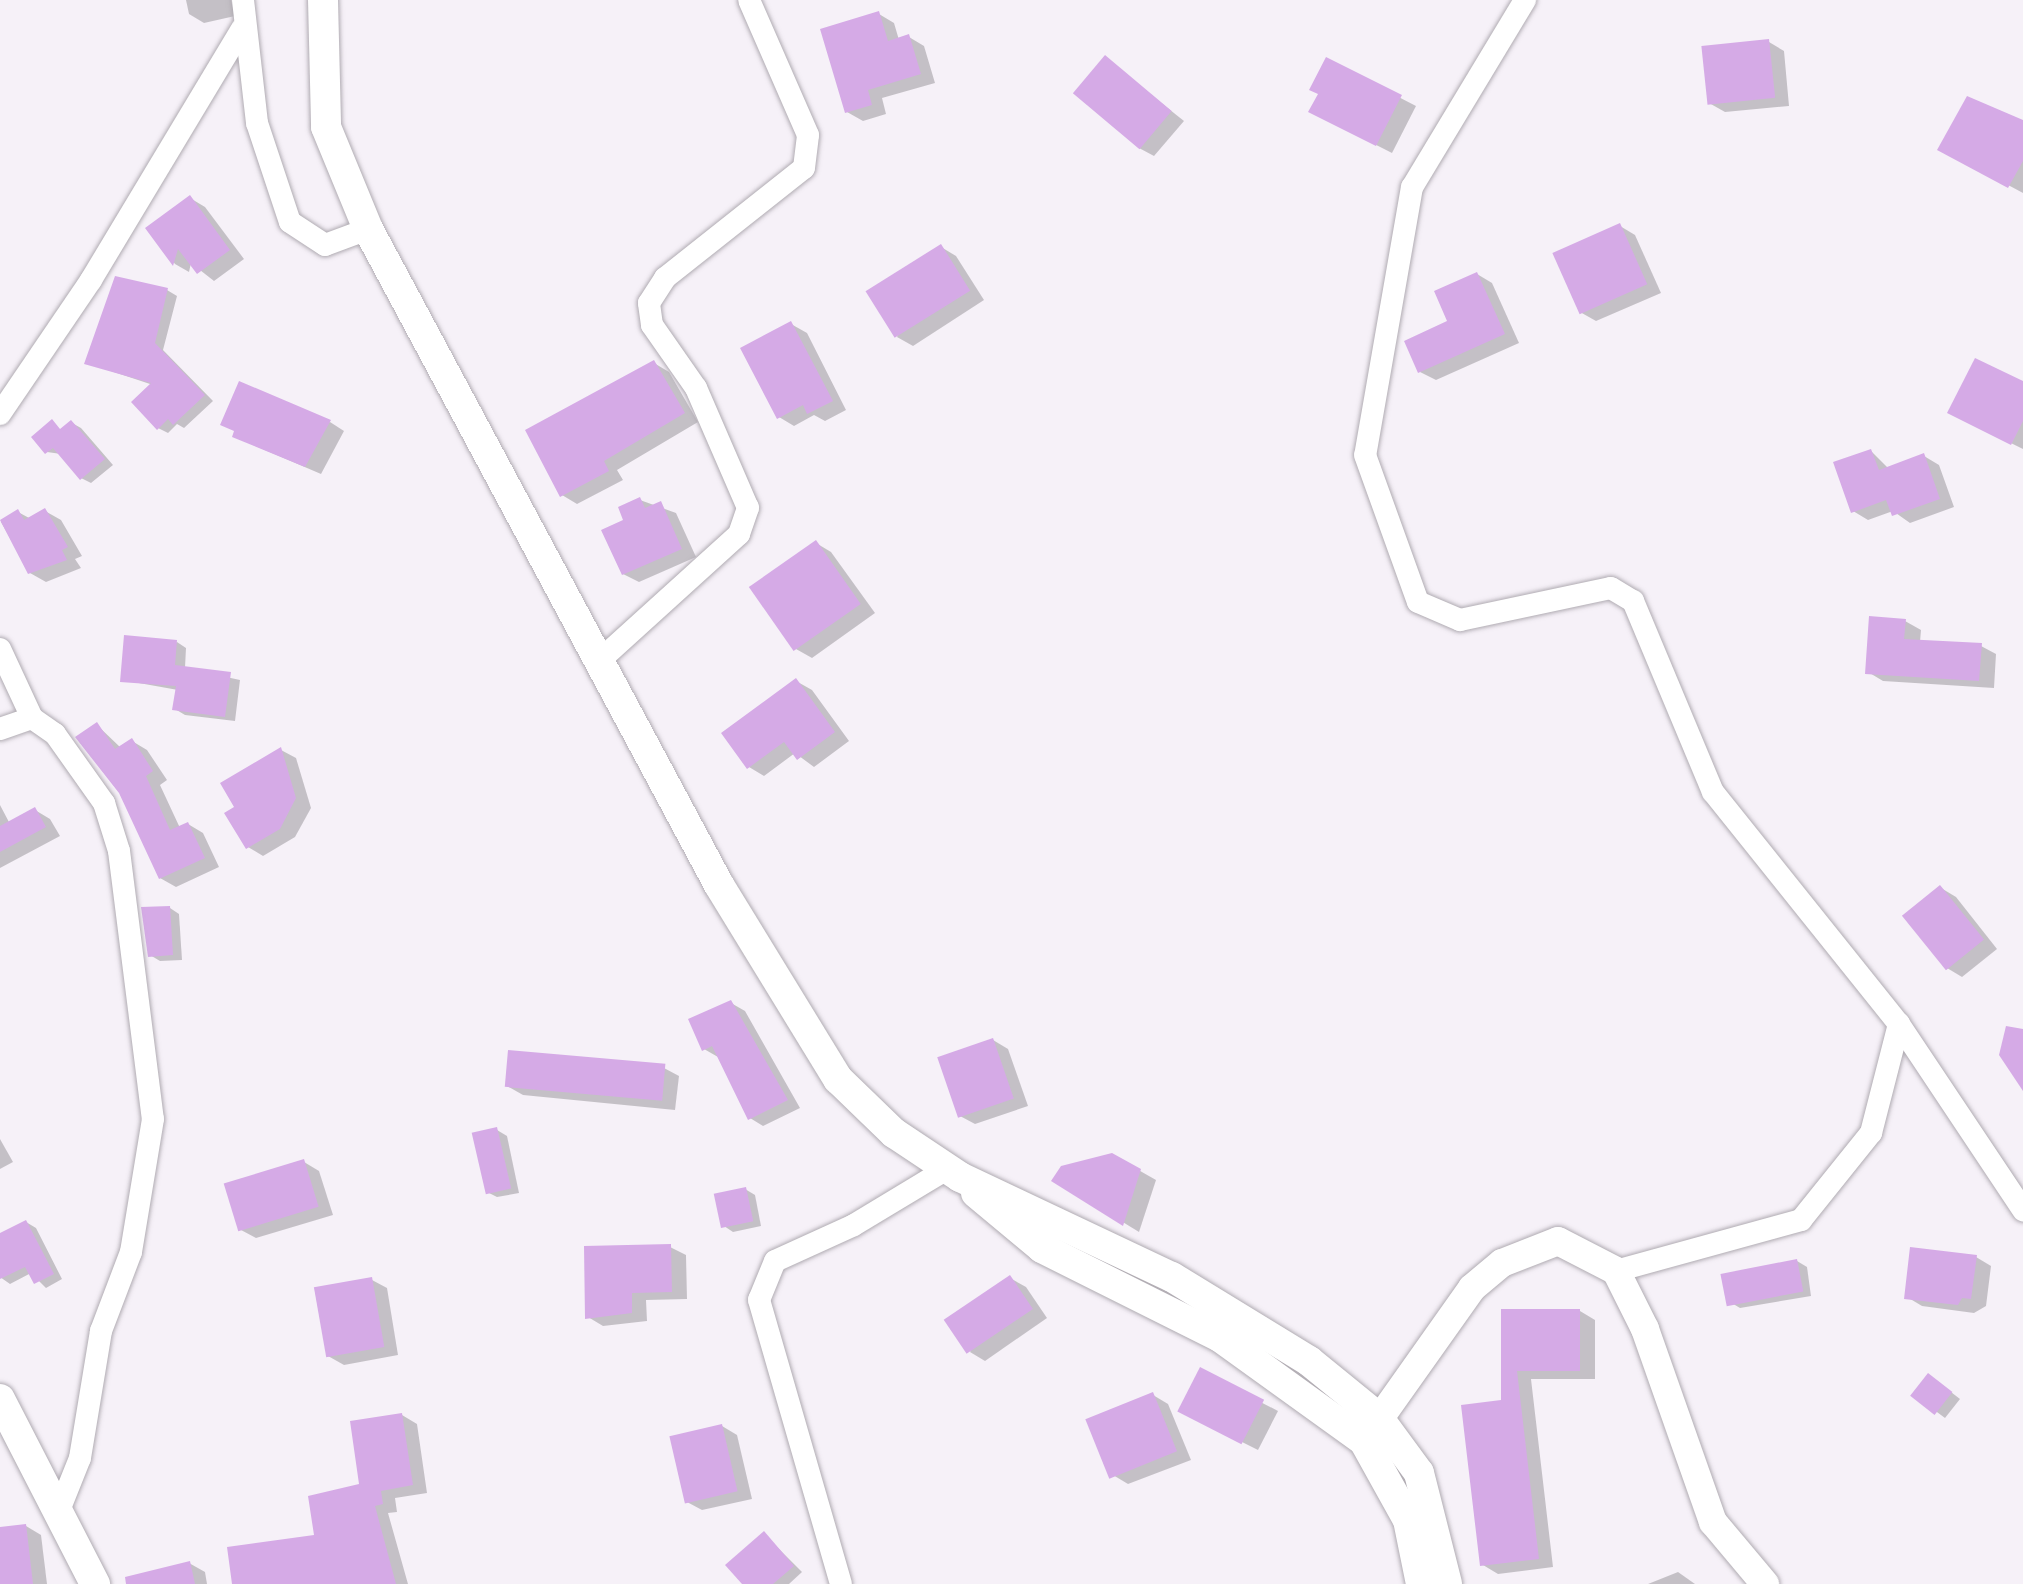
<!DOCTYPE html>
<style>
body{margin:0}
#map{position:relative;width:2023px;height:1584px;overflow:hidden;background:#f6f1f8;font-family:Overpass,sans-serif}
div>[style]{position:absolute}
.shadow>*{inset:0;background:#0003}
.building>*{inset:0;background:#d5aae6;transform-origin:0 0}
.roads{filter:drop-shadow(0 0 2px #b0abb2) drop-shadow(0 0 2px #b0abb2)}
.minor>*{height:22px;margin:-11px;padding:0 11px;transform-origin:11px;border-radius:11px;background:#fff}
.tertiary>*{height:28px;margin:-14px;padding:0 14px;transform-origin:14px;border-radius:14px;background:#fff}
.secondary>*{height:30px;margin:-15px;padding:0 15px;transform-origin:15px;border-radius:15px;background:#fff}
span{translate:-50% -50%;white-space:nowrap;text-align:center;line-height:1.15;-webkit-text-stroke:8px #fff;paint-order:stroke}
</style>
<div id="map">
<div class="shadow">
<i style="clip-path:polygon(186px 0,231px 0,235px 16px,204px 23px,189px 14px)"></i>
<i style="clip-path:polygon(879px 14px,894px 23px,899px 40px,909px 37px,924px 46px,935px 83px,882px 98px,886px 114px,863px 121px,847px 112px)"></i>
<i style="clip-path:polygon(1769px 42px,1784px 51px,1789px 106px,1725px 112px,1709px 103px)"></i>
<i style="clip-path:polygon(1106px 59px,1184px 121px,1154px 156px,1139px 148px)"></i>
<i style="clip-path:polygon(1327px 60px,1416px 106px,1392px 153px,1327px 120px,1321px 93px)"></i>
<i style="clip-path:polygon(2023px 124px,2023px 193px,1941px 149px)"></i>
<i style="clip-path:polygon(190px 198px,205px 207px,244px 259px,214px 281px,191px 263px,189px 272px,175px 264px,149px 229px)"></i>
<i style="clip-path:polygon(1620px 226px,1635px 235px,1661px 293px,1596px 321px,1580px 312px)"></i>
<i style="clip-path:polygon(941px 247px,956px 256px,984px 300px,913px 346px,897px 337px)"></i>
<i style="clip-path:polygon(1477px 274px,1492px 283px,1519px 343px,1436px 380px,1420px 372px)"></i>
<i style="clip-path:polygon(167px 290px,177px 296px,163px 350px,213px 401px,184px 428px,177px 424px,168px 433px,158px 428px,153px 385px,87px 363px)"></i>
<i style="clip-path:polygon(791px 324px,807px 333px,846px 410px,825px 421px,814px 415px,794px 426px,779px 417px)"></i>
<i style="clip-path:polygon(654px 363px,669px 372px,698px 422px,617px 470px,623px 480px,577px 504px,562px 495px)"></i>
<i style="clip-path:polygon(2023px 384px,2023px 449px,1966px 421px)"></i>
<i style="clip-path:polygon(52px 422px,61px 431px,72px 423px,81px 428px,113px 465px,91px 483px,81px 478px,61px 454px,47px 452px)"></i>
<i style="clip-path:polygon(330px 422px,344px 431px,321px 474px,251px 444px)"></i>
<i style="clip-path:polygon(1871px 451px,1889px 469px,1924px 456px,1939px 465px,1954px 507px,1910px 523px,1893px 511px,1868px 520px,1853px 511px)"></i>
<i style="clip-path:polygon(640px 500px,676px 513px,696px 557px,639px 582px,623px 574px,626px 521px)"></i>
<i style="clip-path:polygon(45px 511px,61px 520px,82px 556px,75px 559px,81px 568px,46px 582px,30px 573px,1px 522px,18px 512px,31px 519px)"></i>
<i style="clip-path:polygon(816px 543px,831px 552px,875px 613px,812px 658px,796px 649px)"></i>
<i style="clip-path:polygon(1905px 621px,1921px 630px,1920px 642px,1981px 646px,1996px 654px,1994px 688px,1883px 681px,1868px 672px)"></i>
<i style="clip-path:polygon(177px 642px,186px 648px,185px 668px,240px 680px,235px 721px,185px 715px,175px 709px,178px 690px,122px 680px)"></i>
<i style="clip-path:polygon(796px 681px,812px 690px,849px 741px,814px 767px,795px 753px,764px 776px,749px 767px)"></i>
<i style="clip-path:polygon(97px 725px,121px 748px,132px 741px,147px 750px,167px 780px,160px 785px,180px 828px,188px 824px,203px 833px,219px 867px,176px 887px,160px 878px)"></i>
<i style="clip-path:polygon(281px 750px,296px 758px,311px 808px,295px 837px,263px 856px,248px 847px,238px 808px)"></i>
<i style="clip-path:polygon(0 805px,10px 824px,35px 810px,50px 819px,60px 836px,0 868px)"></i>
<i style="clip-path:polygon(1941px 888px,1956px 897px,1997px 949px,1962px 977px,1947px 968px)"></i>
<i style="clip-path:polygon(170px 908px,179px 914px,182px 960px,160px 961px,150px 955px)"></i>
<i style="clip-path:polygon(731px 1003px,745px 1011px,800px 1108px,763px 1126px,750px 1118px,718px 1057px,704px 1049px)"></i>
<i style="clip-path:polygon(993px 1040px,1008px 1049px,1028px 1106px,975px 1124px,960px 1116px)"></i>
<i style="clip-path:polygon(664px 1068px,679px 1076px,675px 1110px,523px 1095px,507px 1086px)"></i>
<i style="clip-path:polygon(497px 1130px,507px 1136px,519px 1193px,497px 1197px,487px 1192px)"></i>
<i style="clip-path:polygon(0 1139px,13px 1162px,0 1169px)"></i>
<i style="clip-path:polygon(1112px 1155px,1156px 1180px,1139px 1232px,1054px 1180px)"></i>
<i style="clip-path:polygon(304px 1162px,319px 1171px,333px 1215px,256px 1238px,241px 1230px)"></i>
<i style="clip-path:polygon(745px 1189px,755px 1195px,761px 1226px,733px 1232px,724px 1226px)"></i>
<i style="clip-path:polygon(26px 1222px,36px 1228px,62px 1279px,46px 1288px,31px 1273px,10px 1284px,0 1277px,0 1236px)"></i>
<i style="clip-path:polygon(670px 1247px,686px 1255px,687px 1299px,646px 1300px,647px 1321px,603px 1326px,588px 1317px)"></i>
<i style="clip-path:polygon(1976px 1257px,1991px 1266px,1986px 1306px,1974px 1313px,1922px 1306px,1907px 1297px)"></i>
<i style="clip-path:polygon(1797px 1261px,1807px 1267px,1811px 1296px,1740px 1308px,1730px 1302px)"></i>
<i style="clip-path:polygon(1010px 1278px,1026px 1287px,1047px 1318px,985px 1361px,970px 1352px)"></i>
<i style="clip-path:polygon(372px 1280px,387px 1288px,398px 1355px,344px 1365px,328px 1356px)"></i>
<i style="clip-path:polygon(1504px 1311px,1580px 1311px,1595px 1320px,1595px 1379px,1531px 1379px,1553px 1567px,1498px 1574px,1483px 1565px,1503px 1402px)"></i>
<i style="clip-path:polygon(1201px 1371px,1278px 1411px,1258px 1450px,1196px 1419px)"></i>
<i style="clip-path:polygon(1938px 1382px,1960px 1399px,1945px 1418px,1914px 1395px)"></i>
<i style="clip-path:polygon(1153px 1395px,1168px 1404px,1191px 1460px,1128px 1484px,1113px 1475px)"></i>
<i style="clip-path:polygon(402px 1415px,417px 1424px,427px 1493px,395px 1498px,397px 1512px,388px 1513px,408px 1584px,235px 1584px,317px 1537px,362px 1486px)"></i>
<i style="clip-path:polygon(722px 1426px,737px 1435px,752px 1499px,702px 1510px,687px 1502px)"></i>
<i style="clip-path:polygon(26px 1526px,41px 1535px,47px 1584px,0 1584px,0 1529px)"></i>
<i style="clip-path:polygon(765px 1535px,802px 1572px,789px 1584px,745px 1584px)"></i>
<i style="clip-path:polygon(189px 1563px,205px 1572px,207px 1584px,144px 1584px)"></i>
<i style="clip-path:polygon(1678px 1572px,1695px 1584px,1648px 1584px)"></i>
</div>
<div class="building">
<i style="clip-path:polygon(879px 11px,888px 41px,909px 34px,921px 74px,868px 90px,872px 105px,845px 113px,820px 29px)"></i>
<i style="left:1769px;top:39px;width:59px;height:68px;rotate:84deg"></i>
<i style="left:1105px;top:55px;width:87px;height:50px;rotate:40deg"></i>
<i style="clip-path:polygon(1326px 57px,1402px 95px,1376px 146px,1308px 112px,1318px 94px,1309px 90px)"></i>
<i style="clip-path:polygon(1967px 96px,2023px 120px,2023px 161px,2008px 188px,1937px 150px)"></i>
<i style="clip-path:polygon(190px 195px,230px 250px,197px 274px,178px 249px,173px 266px,145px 228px)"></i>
<i style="left:1620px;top:223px;width:67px;height:74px;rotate:66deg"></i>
<i style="left:941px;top:244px;width:55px;height:89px;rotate:58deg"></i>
<i style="clip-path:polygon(1477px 272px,1505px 334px,1418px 373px,1404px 341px,1447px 321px,1434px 291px)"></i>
<i style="clip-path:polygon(115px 276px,168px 288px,155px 343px,205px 395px,173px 425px,168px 419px,157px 430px,131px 402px,151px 383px,84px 364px)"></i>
<i style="clip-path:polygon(791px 321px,833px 401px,807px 414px,803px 405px,777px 419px,740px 348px)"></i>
<i style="clip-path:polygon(1975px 358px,2023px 381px,2023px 421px,2011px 445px,1947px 413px)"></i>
<i style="clip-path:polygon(654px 360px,685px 413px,604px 461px,609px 471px,560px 497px,525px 430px)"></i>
<i style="clip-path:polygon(239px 381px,331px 420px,305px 467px,232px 437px,234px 431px,220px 425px)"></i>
<i style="clip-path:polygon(52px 419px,60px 429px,71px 420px,105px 459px,80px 480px,53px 448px,45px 454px,31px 437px)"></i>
<i style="clip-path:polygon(1871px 449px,1879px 470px,1924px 453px,1940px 499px,1892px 516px,1886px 500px,1851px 513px,1833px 462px)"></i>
<i style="clip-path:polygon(640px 497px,645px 508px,661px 501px,682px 549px,622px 575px,601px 530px,623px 520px,618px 507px)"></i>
<i style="clip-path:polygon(45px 508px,68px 547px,62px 550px,67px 560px,28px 574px,0 520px,18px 509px,24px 520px)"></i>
<i style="left:816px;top:540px;width:78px;height:82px;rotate:55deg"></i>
<i style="clip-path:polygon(1869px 616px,1906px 619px,1904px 639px,1982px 643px,1979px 681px,1865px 674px)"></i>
<i style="clip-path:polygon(124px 635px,177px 640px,175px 665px,231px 672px,225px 717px,172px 710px,176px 686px,120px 682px)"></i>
<i style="clip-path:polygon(796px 678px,835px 732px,797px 760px,784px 742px,747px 769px,721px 733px)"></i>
<i style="clip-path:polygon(97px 722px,115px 749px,132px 738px,153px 771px,146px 776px,170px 830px,188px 822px,205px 858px,159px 879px,119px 793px,75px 737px)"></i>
<i style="clip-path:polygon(281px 747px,296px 798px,280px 829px,246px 849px,224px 813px,234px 807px,220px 783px)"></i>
<i style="clip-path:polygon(35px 807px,46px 827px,0 852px,0 826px)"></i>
<i style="left:1940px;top:885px;width:70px;height:49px;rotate:51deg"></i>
<i style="clip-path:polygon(170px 906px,173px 955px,148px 957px,141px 907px)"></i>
<i style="clip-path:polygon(731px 1000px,788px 1100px,748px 1120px,712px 1046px,702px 1051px,688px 1019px)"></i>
<i style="clip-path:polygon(2006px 1026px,2023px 1029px,2023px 1091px,1999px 1055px)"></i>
<i style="left:993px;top:1038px;width:64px;height:59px;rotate:71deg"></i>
<i style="left:508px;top:1050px;width:158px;height:37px;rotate:5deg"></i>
<i style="left:497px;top:1127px;width:63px;height:26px;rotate:77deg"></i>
<i style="clip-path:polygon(1112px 1153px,1141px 1169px,1123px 1226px,1051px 1181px,1061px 1166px)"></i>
<i style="left:304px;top:1159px;width:50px;height:84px;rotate:73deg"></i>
<i style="left:746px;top:1187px;width:35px;height:33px;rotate:78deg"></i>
<i style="clip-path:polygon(26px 1220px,54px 1274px,34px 1284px,25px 1267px,0 1279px,0 1233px)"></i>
<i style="clip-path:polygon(671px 1244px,672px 1292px,632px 1293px,632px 1313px,585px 1319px,584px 1246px)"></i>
<i style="clip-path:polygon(1910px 1247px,1977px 1255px,1971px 1299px,1962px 1298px,1958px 1305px,1904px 1299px)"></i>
<i style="left:1797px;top:1259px;width:33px;height:78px;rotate:79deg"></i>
<i style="left:1010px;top:1275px;width:41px;height:80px;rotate:56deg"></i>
<i style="left:372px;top:1277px;width:71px;height:59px;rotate:80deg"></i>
<i style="clip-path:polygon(1501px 1309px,1580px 1309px,1580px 1371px,1517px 1371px,1539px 1559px,1480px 1566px,1461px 1405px,1501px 1400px)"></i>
<i style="left:1200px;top:1367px;width:72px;height:50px;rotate:27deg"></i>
<i style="left:1928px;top:1373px;width:31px;height:29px;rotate:38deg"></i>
<i style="left:1153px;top:1392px;width:64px;height:73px;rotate:68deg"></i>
<i style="clip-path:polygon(402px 1413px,413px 1485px,381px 1491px,383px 1504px,375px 1506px,396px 1584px,232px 1584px,227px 1547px,314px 1535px,308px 1496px,359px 1484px,350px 1421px)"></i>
<i style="left:722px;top:1424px;width:69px;height:54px;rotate:77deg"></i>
<i style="clip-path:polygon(26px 1524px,33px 1584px,0 1584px,0 1527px)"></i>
<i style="clip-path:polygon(764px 1531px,794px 1566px,773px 1584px,742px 1584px,725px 1565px)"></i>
<i style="clip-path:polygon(190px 1561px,195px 1584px,126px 1584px,125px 1577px)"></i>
</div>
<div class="roads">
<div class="minor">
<i style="left:243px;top:0;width:124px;rotate:83.5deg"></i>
<i style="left:257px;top:123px;width:104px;rotate:71.6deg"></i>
<i style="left:290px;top:222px;width:42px;rotate:33.3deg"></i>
<i style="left:325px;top:245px;width:46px;rotate:-20.4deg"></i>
<i style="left:1525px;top:0;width:218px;rotate:121.1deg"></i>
<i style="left:1412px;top:187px;width:272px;rotate:99.9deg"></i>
<i style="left:1365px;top:455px;width:156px;rotate:70.2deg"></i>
<i style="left:1418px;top:602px;width:46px;rotate:23.2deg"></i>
<i style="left:1460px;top:620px;width:154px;rotate:-12deg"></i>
<i style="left:1611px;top:588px;width:26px;rotate:31deg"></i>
<i style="left:1633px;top:601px;width:207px;rotate:67.3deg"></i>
<i style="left:1713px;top:792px;width:297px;rotate:51.3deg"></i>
<i style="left:0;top:414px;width:162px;rotate:-55.8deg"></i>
<i style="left:91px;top:280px;width:293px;rotate:-59deg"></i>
<i style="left:0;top:649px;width:76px;rotate:65.1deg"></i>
<i style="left:32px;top:718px;width:28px;rotate:35deg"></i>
<i style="left:55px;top:734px;width:85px;rotate:54.6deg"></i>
<i style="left:104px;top:803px;width:50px;rotate:72.6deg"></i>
<i style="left:119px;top:851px;width:270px;rotate:82.8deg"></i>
<i style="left:153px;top:1119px;width:135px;rotate:99.4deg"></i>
<i style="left:131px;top:1252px;width:85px;rotate:110.8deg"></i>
<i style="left:101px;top:1331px;width:129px;rotate:99.4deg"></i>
<i style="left:80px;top:1458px;width:54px;rotate:111.8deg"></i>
<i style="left:599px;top:661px;width:189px;rotate:-42.2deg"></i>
<i style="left:739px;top:534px;width:28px;rotate:-71deg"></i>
<i style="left:748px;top:508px;width:131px;rotate:-113.4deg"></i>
<i style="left:696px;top:388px;width:77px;rotate:-124.9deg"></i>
<i style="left:652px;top:325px;width:22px;rotate:-98deg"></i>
<i style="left:649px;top:303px;width:30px;rotate:-57deg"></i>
<i style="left:665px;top:278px;width:177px;rotate:-38.4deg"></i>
<i style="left:804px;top:168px;width:33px;rotate:-83deg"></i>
<i style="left:808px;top:135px;width:147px;rotate:-113.6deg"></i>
<i style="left:0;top:729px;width:34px;rotate:-19deg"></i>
<i style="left:1616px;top:1271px;width:192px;rotate:-15.4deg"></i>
<i style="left:1801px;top:1220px;width:112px;rotate:-51.2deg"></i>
<i style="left:1871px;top:1133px;width:113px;rotate:-75.6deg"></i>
<i style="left:1899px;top:1024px;width:224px;rotate:56.3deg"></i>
<i style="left:841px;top:1584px;width:296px;rotate:-106.1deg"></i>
<i style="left:759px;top:1300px;width:42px;rotate:-67.7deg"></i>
<i style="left:775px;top:1261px;width:87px;rotate:-24.5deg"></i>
<i style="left:854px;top:1225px;width:109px;rotate:-31.1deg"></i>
</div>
<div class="tertiary">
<i style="left:1368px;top:1435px;width:180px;rotate:-54.7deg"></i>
<i style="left:1472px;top:1288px;width:39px;rotate:-40deg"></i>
<i style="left:1502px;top:1263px;width:60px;rotate:-21.4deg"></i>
<i style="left:1558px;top:1241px;width:65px;rotate:27.3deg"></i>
<i style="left:1616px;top:1271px;width:65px;rotate:63.4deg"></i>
<i style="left:1645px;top:1329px;width:205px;rotate:70.6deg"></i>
<i style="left:1713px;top:1522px;width:81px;rotate:50deg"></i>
</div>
<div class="secondary">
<i style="left:323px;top:0;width:127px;rotate:88.6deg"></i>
<i style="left:326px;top:127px;width:110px;rotate:67.6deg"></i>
<i style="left:368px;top:229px;width:744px;rotate:61.85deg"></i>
<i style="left:719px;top:885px;width:228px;rotate:58.5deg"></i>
<i style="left:838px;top:1079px;width:78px;rotate:44deg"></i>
<i style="left:894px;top:1133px;width:79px;rotate:33.7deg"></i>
<i style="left:960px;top:1177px;width:234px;rotate:25.3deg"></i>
<i style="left:1172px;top:1277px;width:161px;rotate:31.5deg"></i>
<i style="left:1309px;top:1361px;width:89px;rotate:39.1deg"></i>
<i style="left:1378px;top:1417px;width:69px;rotate:53.8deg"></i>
<i style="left:1419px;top:1473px;width:114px;rotate:75.8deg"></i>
<i style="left:976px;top:1193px;width:86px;rotate:39.8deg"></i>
<i style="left:1042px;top:1248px;width:199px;rotate:26.6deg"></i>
<i style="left:1220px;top:1337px;width:178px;rotate:35.8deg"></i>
<i style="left:1364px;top:1441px;width:90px;rotate:60.9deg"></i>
<i style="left:1408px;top:1520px;width:65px;rotate:78.5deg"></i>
<i style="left:0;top:1399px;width:208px;rotate:62.8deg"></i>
</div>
</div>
</div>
